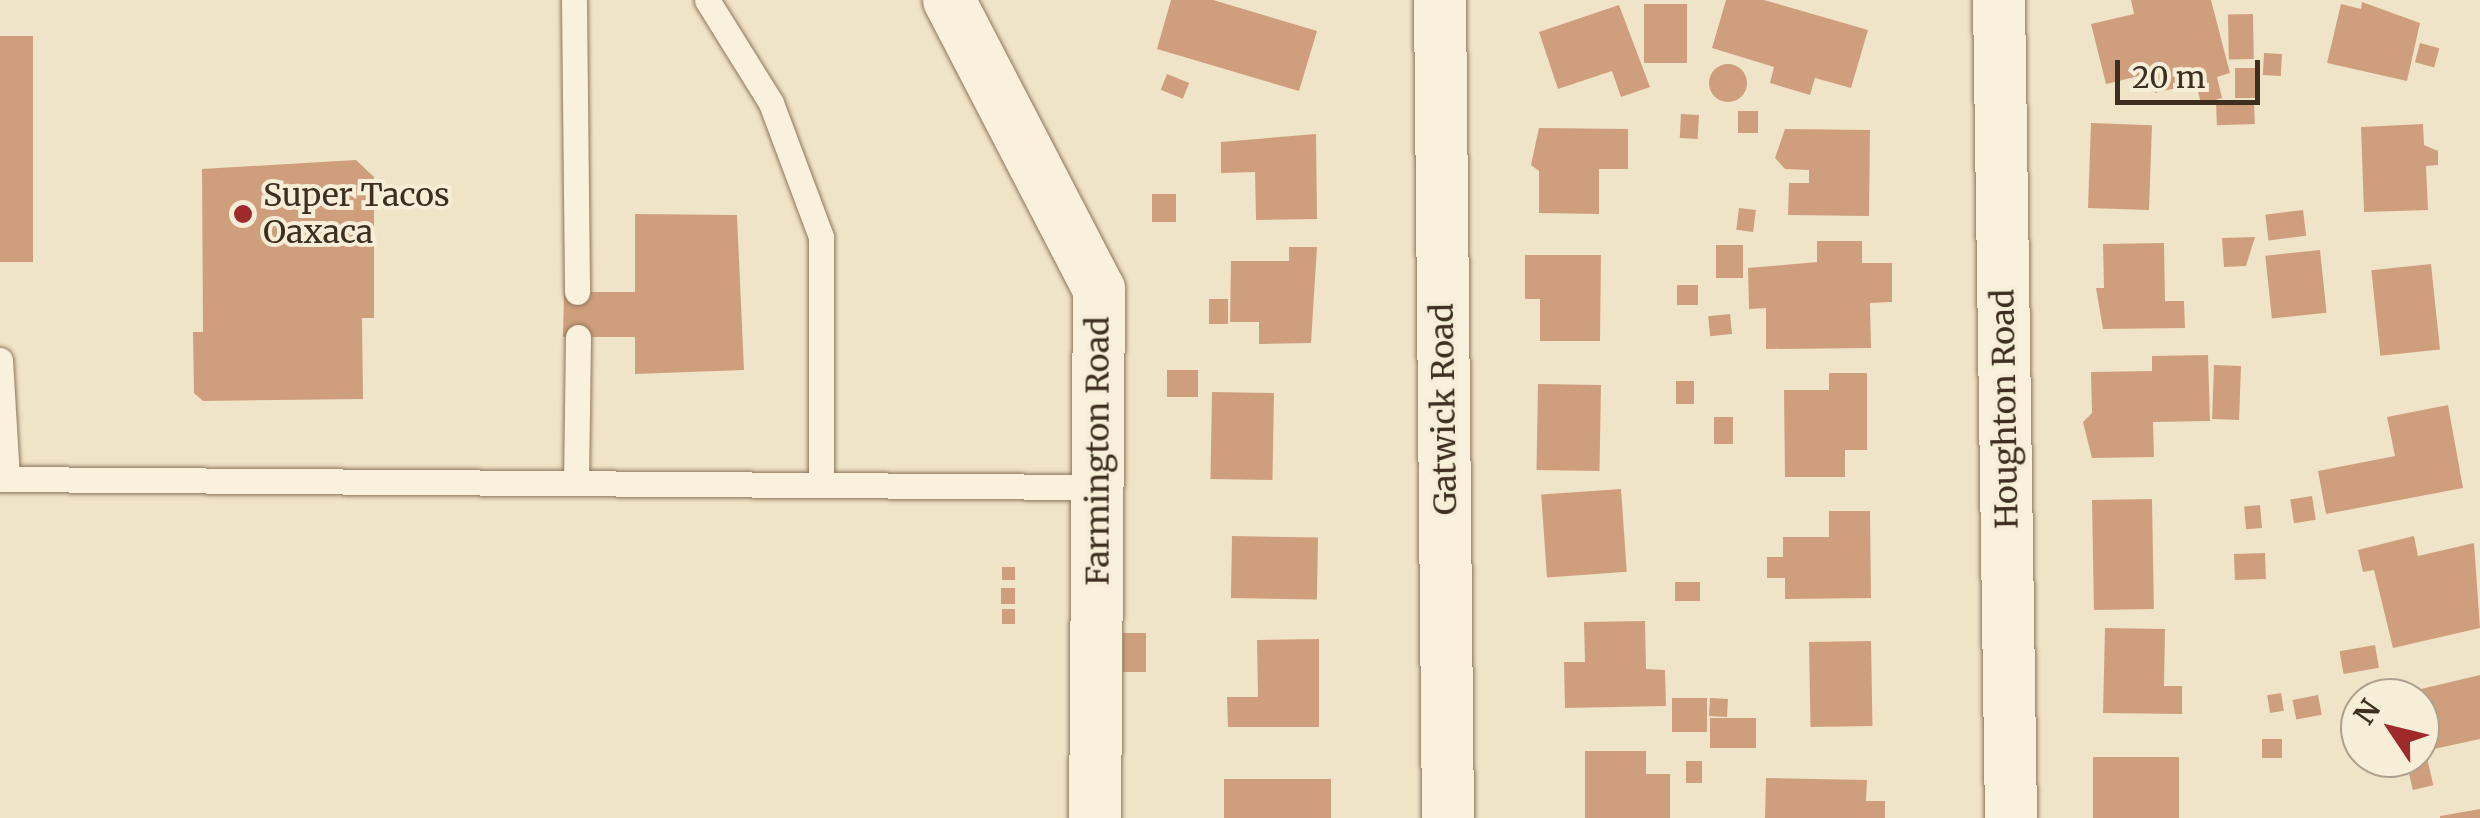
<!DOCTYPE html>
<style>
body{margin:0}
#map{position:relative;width:2480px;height:818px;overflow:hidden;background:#f0e4c8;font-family:Merriweather,serif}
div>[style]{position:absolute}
.building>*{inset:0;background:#cf9f7d;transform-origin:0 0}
.round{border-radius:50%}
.roads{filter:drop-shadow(0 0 2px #8d765c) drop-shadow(0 0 2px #8d765c)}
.lane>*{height:25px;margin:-12.5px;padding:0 12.5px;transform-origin:12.5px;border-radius:12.5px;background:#faf1dc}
.street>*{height:52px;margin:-26px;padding:0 26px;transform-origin:26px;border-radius:26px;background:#faf1dc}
.dots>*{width:28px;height:28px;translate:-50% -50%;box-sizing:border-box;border:5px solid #f7eed8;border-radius:50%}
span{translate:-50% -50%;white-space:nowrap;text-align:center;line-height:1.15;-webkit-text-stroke:8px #f7eed8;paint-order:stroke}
.poi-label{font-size:32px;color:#3d2e20}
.left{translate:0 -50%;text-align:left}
.street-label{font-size:32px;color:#3d2e20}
.north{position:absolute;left:2340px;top:678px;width:100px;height:100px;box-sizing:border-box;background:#f7eed8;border:2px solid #ada18e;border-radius:50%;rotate:305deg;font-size:28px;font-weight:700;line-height:40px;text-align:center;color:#3d2e20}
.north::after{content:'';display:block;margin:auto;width:35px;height:45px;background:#9e2a2b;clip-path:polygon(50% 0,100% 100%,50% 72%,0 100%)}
.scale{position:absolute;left:2115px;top:60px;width:145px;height:45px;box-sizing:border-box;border:5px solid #3d2e20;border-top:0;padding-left:12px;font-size:30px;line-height:35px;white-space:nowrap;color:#3d2e20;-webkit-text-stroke:8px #f7eed8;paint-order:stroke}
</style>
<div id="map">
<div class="building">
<i style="clip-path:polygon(1171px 0,1213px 0,1317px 31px,1299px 91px,1157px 49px)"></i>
<i style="clip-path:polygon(1726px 0,1764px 0,1868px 30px,1851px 88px,1815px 78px,1810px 95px,1770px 83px,1774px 67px,1712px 48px)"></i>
<i style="clip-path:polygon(2131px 0,2211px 0,2230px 73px,2217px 77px,2222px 98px,2201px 104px,2196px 83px,2155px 93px,2151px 73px,2106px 84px,2091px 24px,2134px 14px)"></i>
<i style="clip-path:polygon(2362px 2px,2420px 23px,2407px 81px,2327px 63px,2341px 4px,2361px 9px)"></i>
<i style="left:1644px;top:4px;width:43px;height:59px"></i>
<i style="clip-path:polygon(1619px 5px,1650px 87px,1621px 97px,1612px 71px,1558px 89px,1539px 32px)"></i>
<i style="left:2253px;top:14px;width:45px;height:25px;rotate:89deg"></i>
<i style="left:0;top:36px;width:33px;height:226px"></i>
<i style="left:2420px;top:43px;width:20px;height:20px;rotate:15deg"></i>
<i style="left:2264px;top:53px;width:18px;height:22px;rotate:3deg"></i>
<i class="round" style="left:1709px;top:64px;width:38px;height:38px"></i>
<i style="left:2255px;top:68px;width:30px;height:20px;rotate:90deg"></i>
<i style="left:1167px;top:74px;width:24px;height:17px;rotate:22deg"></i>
<i style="left:2254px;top:100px;width:24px;height:38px;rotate:88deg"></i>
<i style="left:1738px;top:111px;width:20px;height:22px"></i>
<i style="left:1681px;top:114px;width:18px;height:24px;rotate:3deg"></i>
<i style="left:2091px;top:123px;width:61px;height:85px;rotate:2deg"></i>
<i style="clip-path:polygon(2423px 124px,2424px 145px,2438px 151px,2438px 165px,2426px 166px,2428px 210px,2364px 212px,2361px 127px)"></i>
<i style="clip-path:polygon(1539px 128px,1628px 129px,1628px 169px,1599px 169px,1599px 214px,1539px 213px,1539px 171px,1531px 165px)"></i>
<i style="clip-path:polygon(1785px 129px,1870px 130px,1869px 216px,1788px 215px,1789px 183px,1809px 183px,1809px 170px,1785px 169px,1775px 158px)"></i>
<i style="clip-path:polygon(1316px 134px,1317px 219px,1256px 220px,1255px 172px,1221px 173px,1221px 142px)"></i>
<i style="clip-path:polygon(356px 160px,374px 177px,374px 318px,362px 318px,363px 399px,203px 401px,194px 393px,193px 332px,203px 332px,202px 169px)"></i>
<i style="left:1152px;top:194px;width:24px;height:28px"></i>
<i style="left:1739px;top:208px;width:17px;height:22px;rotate:7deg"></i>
<i style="left:2303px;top:210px;width:26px;height:38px;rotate:83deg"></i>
<i style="clip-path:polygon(635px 214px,737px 215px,744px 370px,635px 374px,635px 337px,563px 337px,564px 292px,635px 292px)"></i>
<i style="clip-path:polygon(2255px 237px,2246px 266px,2224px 267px,2222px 238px)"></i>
<i style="clip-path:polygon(1817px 241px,1862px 241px,1862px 263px,1892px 263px,1892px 302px,1870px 303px,1871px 348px,1766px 349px,1766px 308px,1749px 309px,1748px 268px,1817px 262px)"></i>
<i style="clip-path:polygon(2164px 243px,2165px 301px,2184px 301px,2185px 328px,2103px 329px,2096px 288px,2104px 288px,2103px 244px)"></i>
<i style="left:1716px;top:245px;width:27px;height:33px"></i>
<i style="clip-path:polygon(1289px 247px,1317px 247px,1311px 343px,1259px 344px,1259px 322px,1230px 322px,1231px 261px,1289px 261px)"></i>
<i style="left:2320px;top:250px;width:63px;height:55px;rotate:84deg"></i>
<i style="clip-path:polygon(1525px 255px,1601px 255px,1600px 341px,1540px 341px,1540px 299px,1525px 299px)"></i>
<i style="left:2431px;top:264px;width:86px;height:60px;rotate:84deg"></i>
<i style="left:1677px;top:285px;width:21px;height:20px"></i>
<i style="left:1228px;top:299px;width:25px;height:19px;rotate:90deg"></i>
<i style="left:1730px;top:314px;width:20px;height:22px;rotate:84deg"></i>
<i style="clip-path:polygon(2208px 355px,2210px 421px,2153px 422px,2154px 457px,2092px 458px,2083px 422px,2092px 413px,2091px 372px,2152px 371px,2152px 356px)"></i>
<i style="left:2214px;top:365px;width:27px;height:54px;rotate:2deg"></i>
<i style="left:1167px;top:370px;width:31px;height:27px"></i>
<i style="clip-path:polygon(1829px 373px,1867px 373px,1867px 450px,1845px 450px,1845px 477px,1785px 477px,1784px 390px,1829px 390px)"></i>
<i style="left:1694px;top:381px;width:23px;height:18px;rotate:90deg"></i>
<i style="left:1538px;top:384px;width:63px;height:86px;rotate:1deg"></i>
<i style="left:1212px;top:392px;width:62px;height:87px;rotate:1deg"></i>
<i style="clip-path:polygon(2448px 405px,2463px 488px,2326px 514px,2318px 471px,2395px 456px,2387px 417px)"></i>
<i style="left:1714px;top:417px;width:19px;height:27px"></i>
<i style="left:1621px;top:489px;width:83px;height:80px;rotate:86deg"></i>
<i style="left:2312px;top:496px;width:24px;height:22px;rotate:81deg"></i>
<i style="left:2152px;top:499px;width:110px;height:60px;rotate:89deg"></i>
<i style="left:2260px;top:505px;width:23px;height:16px;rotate:85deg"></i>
<i style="clip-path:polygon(1829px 511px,1870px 511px,1871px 598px,1785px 599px,1785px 578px,1767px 578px,1767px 557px,1783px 557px,1783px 537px,1829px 537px)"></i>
<i style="left:1232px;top:536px;width:86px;height:62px;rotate:1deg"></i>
<i style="clip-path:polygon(2414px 536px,2418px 556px,2474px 543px,2480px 628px,2393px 648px,2374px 570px,2363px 572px,2358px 550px)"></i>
<i style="left:2265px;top:553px;width:26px;height:31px;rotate:88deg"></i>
<i style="left:1002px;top:567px;width:13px;height:13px"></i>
<i style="left:1675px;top:582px;width:25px;height:19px"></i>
<i style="left:1001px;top:588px;width:14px;height:16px"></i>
<i style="left:1002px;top:609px;width:13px;height:15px"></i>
<i style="clip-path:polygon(1645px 621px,1646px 669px,1665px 670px,1666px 706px,1565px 708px,1564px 662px,1585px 662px,1584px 622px)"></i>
<i style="clip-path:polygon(2105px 628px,2165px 629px,2164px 686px,2182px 686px,2182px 714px,2103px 713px)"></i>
<i style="left:1123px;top:633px;width:23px;height:39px"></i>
<i style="clip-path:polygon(1319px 639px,1319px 727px,1228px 727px,1227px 697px,1258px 697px,1257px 640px)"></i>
<i style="left:1871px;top:641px;width:85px;height:62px;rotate:89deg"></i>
<i style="left:2375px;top:645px;width:23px;height:36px;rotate:80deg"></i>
<i style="clip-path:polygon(2480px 675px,2480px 739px,2434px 749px,2421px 689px)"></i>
<i style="left:2281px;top:693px;width:18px;height:14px;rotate:81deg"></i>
<i style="left:2318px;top:695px;width:20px;height:26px;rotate:79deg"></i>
<i style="left:1672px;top:698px;width:35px;height:34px"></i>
<i style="left:1710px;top:698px;width:18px;height:18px;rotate:3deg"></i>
<i style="left:1710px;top:718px;width:46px;height:30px"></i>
<i style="left:2262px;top:739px;width:20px;height:19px"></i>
<i style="clip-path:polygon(1585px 751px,1646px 751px,1646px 774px,1670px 774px,1670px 818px,1585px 818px)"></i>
<i style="left:2093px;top:757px;width:86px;height:61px"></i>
<i style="left:2427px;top:758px;width:28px;height:21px;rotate:77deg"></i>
<i style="left:1686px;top:761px;width:16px;height:22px"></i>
<i style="clip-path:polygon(1766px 778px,1867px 780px,1866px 801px,1885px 801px,1885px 818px,1765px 818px)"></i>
<i style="left:1331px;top:779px;width:39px;height:107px;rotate:90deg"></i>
<i style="clip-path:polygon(2480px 809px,2480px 818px,2440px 818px,2440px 816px)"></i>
</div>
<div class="roads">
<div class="lane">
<i style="left:574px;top:0;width:292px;rotate:89.4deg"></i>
<i style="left:707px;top:0;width:121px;rotate:58.1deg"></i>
<i style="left:771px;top:103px;width:143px;rotate:69.5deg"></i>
<i style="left:821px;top:237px;width:245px;rotate:90deg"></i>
<i style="left:0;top:360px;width:119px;rotate:86.6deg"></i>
<i style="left:0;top:479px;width:1098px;rotate:0.42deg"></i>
<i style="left:576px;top:482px;width:145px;rotate:-89.2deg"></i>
</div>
<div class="street">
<i style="left:949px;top:0;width:326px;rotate:62.6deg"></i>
<i style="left:1099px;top:289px;width:529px;rotate:90.43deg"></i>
<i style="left:1440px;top:0;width:818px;rotate:89.44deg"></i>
<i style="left:1999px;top:0;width:818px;rotate:89.16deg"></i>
</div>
</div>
<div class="dots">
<i style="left:243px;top:214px;background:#9e2a2b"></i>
</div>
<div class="poi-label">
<span class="left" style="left:263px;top:214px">Super Tacos<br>Oaxaca</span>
</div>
<div class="street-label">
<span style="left:1444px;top:409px;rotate:-91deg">Gatwick Road</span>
<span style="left:2005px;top:409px;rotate:-91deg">Houghton Road</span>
<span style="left:1098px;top:451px;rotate:-90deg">Farmington Road</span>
</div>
<div class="north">N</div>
<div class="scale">20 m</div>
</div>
